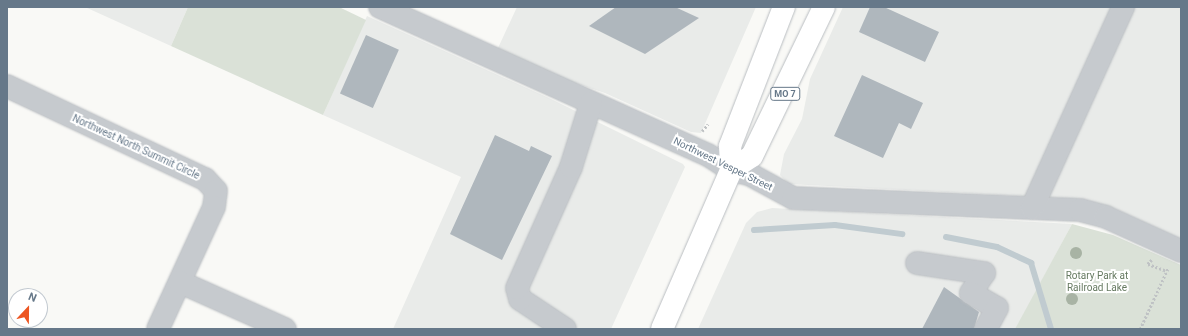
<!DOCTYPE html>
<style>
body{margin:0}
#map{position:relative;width:1188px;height:336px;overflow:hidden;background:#f9f9f6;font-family:Roboto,sans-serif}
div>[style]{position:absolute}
.built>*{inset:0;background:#e9ebe9}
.green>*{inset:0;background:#dae1d7}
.stream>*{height:6px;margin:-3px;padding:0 3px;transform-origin:3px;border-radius:3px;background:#c0cbd0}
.building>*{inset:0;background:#afb7bd;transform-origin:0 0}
.path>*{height:2.5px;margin-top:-1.25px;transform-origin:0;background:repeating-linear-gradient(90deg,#bfc2c4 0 2px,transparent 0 4px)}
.roads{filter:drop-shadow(0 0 1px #b9bdc1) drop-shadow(0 0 1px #b9bdc1)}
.minor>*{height:22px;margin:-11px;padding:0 11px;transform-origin:11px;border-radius:11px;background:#c6cace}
.major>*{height:22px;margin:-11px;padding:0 11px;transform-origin:11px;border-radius:11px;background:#fff}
.trees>*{width:12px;height:12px;margin:-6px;border-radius:50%;background:#a8b3a4}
span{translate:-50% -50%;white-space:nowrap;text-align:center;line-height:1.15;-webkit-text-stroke:4px #fff;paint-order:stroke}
.shield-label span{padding:1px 3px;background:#fff;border:1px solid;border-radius:3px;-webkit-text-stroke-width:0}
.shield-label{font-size:9px;color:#667889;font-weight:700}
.street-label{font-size:10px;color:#667889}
.park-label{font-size:10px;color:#667a61}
.frame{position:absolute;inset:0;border:8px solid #667889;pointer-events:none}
.north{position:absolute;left:8px;top:288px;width:40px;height:40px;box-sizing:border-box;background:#fff;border:1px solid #c2c9d0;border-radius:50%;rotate:22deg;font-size:11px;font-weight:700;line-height:16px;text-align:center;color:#667889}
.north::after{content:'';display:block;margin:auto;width:14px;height:18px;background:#ed5521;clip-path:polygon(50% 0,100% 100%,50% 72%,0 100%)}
</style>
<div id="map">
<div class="built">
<i style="clip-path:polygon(85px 7px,188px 7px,171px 46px)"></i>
<i style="clip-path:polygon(517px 7px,756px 7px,701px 133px,691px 132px,605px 93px,557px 77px,498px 48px)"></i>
<i style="clip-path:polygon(843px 7px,1181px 7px,1181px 239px,1109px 206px,1082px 199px,789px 184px,780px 175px,784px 154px,802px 119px,810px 79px)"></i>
<i style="clip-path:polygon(367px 16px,549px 98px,683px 164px,685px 167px,611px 329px,393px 329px,461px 177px,323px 115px)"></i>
<i style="clip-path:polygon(772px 208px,1072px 224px,1016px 329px,698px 329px,746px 223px,757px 212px)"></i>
</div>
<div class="green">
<i style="clip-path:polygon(188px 7px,339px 7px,366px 20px,323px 115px,171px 46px)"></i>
<i style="clip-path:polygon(1072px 224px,1113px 235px,1181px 265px,1181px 329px,1015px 329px)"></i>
</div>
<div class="stream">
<i style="left:754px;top:230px;width:81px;rotate:-3.5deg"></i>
<i style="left:835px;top:225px;width:68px;rotate:7.7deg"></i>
<i style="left:946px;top:237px;width:52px;rotate:11.1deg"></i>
<i style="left:997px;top:247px;width:38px;rotate:25deg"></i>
<i style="left:1031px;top:263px;width:69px;rotate:73.1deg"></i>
</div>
<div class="building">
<i style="clip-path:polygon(616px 7px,675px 7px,699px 18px,645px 54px,589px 26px)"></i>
<i style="clip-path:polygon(870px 7px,884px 7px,939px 32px,925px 62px,859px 32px)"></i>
<i style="left:366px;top:35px;width:36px;height:64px;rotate:24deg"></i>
<i style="clip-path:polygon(862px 75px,923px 103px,911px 129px,899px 123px,883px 158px,834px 136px)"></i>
<i style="clip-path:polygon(495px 135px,529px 151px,531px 146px,552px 156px,502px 260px,450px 234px)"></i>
<i style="clip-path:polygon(944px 287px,979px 312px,974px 329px,922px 329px)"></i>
</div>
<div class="path">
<i style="left:702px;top:131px;width:9px;rotate:-49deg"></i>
<i style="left:1152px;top:260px;width:6px;rotate:135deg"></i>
<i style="left:1148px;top:264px;width:20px;rotate:20deg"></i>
<i style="left:1140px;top:329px;width:67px;rotate:-65.3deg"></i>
</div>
<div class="roads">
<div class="minor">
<i style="left:380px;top:7px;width:360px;rotate:24.3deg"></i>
<i style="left:708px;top:155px;width:27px;rotate:33deg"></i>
<i style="left:731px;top:170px;width:18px;rotate:13deg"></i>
<i style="left:749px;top:174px;width:50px;rotate:28.6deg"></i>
<i style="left:793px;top:198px;width:287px;rotate:2.4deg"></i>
<i style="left:1080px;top:210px;width:27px;rotate:15deg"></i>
<i style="left:1106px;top:217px;width:82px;rotate:24.4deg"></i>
<i style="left:7px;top:86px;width:219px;rotate:25.2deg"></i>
<i style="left:205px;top:179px;width:16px;rotate:47deg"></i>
<i style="left:216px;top:191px;width:16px;rotate:97deg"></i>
<i style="left:214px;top:207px;width:134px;rotate:114.7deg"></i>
<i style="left:1032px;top:208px;width:221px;rotate:-65.6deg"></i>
<i style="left:917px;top:263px;width:68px;rotate:8.5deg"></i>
<i style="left:984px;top:273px;width:24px;rotate:123deg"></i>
<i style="left:971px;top:293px;width:30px;rotate:30deg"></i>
<i style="left:997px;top:308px;width:24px;rotate:118deg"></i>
<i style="left:180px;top:282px;width:115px;rotate:24.1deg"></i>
<i style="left:565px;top:329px;width:54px;rotate:-146.3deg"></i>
<i style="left:520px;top:299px;width:11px;rotate:-105deg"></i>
<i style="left:517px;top:288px;width:133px;rotate:-65.9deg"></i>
<i style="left:571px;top:167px;width:67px;rotate:-72.6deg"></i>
</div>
<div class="major">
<i style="left:731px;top:170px;width:25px;rotate:-34deg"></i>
<i style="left:752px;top:156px;width:165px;rotate:-64.2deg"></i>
<i style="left:662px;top:329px;width:173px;rotate:-66.5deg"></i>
<i style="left:731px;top:170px;width:24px;rotate:-92deg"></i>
<i style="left:730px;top:146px;width:149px;rotate:-68.8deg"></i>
</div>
</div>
<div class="trees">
<i style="left:1076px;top:253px"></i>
<i style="left:1072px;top:299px"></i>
</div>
<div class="shield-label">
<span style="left:785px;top:94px">MO 7</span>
</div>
<div class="street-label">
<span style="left:136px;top:147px;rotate:25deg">Northwest North Summit Circle</span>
<span style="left:723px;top:164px;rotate:26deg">Northwest Vesper Street</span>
</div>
<div class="park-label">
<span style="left:1097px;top:281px">Rotary Park at<br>Railroad Lake</span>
</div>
<div class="frame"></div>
<div class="north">N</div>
</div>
